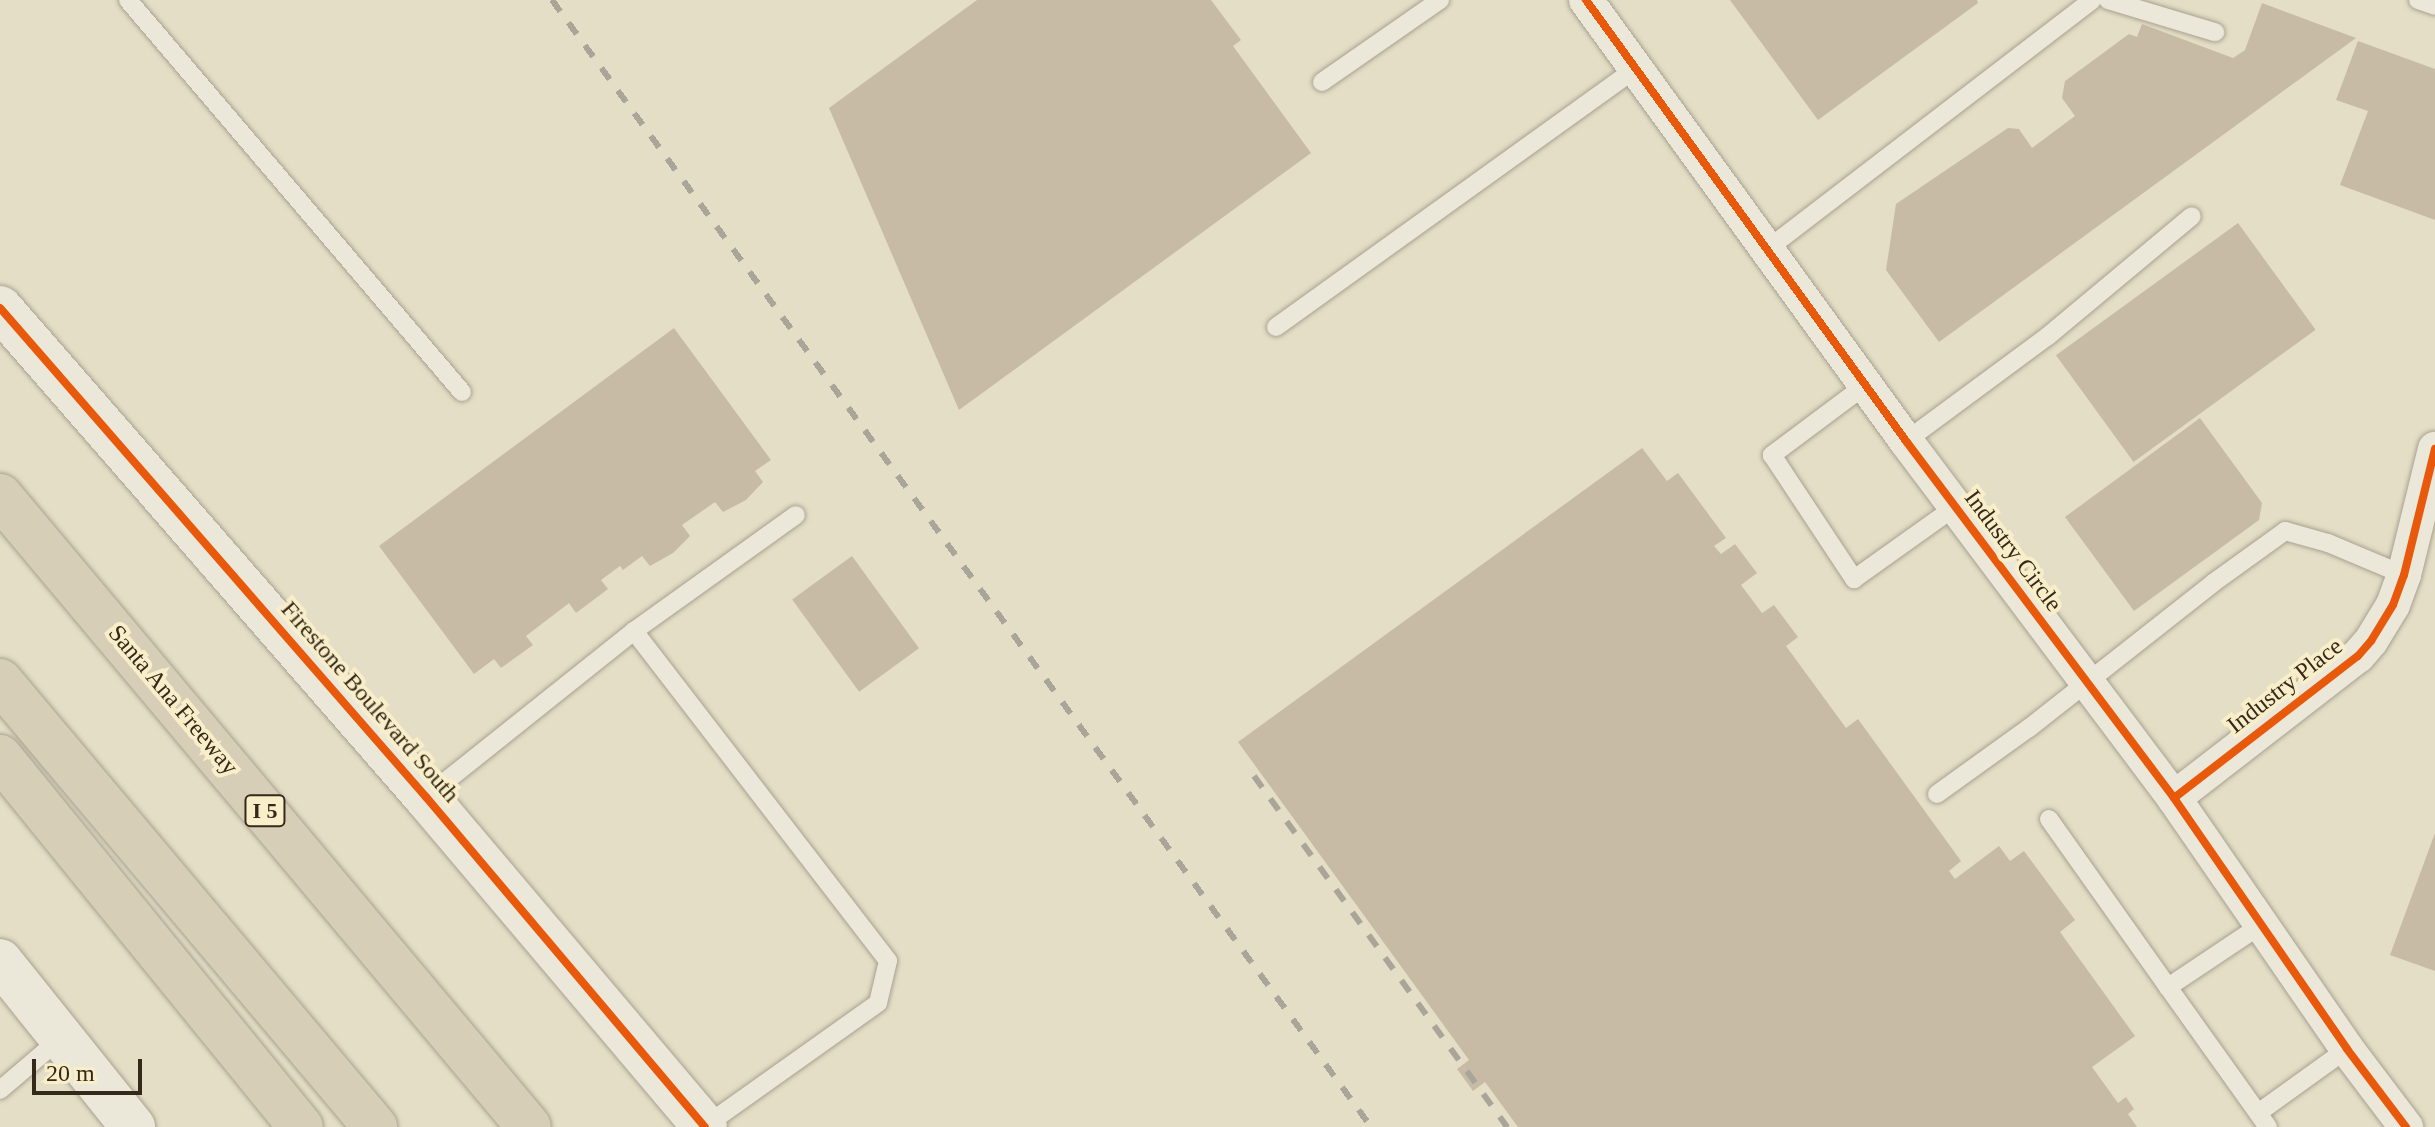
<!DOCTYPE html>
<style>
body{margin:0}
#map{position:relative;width:2435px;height:1127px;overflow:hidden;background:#e4dec6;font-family:"Times New Roman",serif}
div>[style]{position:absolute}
.building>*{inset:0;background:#c8bba6;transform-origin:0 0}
.roads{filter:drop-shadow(0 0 2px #a8a190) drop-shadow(0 0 2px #a8a190)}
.lane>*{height:18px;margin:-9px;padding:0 9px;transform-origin:9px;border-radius:9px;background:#ebe7d9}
.street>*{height:34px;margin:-17px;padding:0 17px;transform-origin:17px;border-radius:17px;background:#ebe7d9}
.secondary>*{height:44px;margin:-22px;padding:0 22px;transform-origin:22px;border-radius:22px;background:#ebe7d9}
.highway>*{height:44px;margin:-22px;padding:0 22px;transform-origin:22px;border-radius:22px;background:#d7ceb7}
.rail>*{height:6px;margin-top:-3px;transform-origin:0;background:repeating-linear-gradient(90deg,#a9a599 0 14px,transparent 0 28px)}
.cycleway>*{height:8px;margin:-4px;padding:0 4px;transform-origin:4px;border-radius:4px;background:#e8590c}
span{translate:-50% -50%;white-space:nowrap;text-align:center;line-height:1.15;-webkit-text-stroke:8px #f8eec9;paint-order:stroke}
.shield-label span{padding:2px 6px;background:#f8eec9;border:2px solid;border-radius:6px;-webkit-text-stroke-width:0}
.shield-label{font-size:22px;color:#352919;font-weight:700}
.street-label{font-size:24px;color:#352919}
.scale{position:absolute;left:32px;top:1059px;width:110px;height:36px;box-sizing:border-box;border:4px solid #352919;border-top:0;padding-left:10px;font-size:24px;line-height:28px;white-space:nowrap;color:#352919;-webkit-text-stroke:6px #f8eec9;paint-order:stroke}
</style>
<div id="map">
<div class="building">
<i style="clip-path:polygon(977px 0,1211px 0,1241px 40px,1233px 46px,1311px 153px,959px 410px,829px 108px)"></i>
<i style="clip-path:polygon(1730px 0,1977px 0,1978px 3px,1818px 120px)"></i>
<i style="clip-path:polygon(2262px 3px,2356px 38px,1939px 342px,1886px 270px,1896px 204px,2008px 128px,2019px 129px,2032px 148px,2075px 116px,2062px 98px,2065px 81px,2129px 34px,2137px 37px,2142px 24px,2233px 58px,2245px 50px)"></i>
<i style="clip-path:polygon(2358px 41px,2435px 69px,2435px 220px,2340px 185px,2368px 111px,2336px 100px)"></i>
<i style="left:2238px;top:223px;width:132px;height:225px;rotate:54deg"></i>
<i style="clip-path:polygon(674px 328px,771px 460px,755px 471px,763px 482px,746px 500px,723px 512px,715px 502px,682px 525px,690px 536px,673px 553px,650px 566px,642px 556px,623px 570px,620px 566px,601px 580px,608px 589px,576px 613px,569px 603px,526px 636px,533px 645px,501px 668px,494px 659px,474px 674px,379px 546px)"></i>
<i style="clip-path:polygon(2200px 418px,2262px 503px,2259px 520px,2134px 611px,2065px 517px)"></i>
<i style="clip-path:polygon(1642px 448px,1667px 481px,1678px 473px,1726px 538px,1714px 546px,1721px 554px,1735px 544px,1757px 573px,1741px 585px,1762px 613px,1774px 605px,1798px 637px,1786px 646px,1846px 728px,1858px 719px,1961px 861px,1949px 871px,1955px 879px,1999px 846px,2010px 861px,2024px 851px,2075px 920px,2060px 932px,2135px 1036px,2092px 1067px,2118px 1103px,2126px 1097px,2134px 1109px,2128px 1114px,2137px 1127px,1518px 1127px,1485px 1082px,1473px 1091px,1457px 1069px,1469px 1060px,1238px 742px)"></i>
<i style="left:852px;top:556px;width:114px;height:74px;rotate:54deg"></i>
<i style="clip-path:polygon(2435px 833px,2435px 971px,2390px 955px)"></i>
</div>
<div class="roads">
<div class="lane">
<i style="left:128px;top:0;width:515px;rotate:49.57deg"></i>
<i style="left:2108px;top:0;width:112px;rotate:16.7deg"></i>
<i style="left:2418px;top:0;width:18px;rotate:19deg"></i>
<i style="left:1322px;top:82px;width:144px;rotate:-34.8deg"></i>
<i style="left:1769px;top:248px;width:407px;rotate:-37.5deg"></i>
<i style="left:1276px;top:327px;width:442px;rotate:-35.7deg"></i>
<i style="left:1867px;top:384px;width:119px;rotate:143.2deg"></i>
<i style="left:1772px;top:455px;width:149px;rotate:56.5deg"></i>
<i style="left:1854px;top:579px;width:124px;rotate:-35.5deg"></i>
<i style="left:1906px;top:441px;width:177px;rotate:-36.5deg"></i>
<i style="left:2048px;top:336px;width:187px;rotate:-39.8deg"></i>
<i style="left:634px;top:631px;width:416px;rotate:52.4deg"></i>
<i style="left:888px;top:961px;width:43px;rotate:103.4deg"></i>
<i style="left:878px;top:1003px;width:212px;rotate:144.6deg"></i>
<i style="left:1937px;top:794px;width:113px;rotate:-35.7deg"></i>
<i style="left:2029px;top:728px;width:234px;rotate:-38.2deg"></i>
<i style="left:2213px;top:583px;width:89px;rotate:-35.8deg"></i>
<i style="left:2285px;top:531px;width:45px;rotate:15.6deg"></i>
<i style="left:2328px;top:543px;width:82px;rotate:22.8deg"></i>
<i style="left:426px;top:797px;width:266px;rotate:-38.6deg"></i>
<i style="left:634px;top:631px;width:199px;rotate:-35.6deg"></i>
<i style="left:2049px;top:819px;width:206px;rotate:54.7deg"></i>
<i style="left:2261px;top:925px;width:112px;rotate:146.3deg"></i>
<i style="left:2168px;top:987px;width:172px;rotate:54.5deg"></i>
<i style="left:0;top:1090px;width:80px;rotate:-40.4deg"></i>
<i style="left:2258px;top:1113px;width:110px;rotate:-35.7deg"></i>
</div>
<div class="street">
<i style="left:1586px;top:0;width:545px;rotate:54.03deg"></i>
<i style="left:1906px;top:441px;width:446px;rotate:53.1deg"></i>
<i style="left:2174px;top:798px;width:305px;rotate:55.4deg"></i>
<i style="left:2347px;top:1049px;width:98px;rotate:52.9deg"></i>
<i style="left:2174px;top:798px;width:232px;rotate:-37.7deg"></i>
<i style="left:2358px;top:656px;width:20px;rotate:-49deg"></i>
<i style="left:2371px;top:641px;width:42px;rotate:-58.6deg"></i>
<i style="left:2393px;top:605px;width:32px;rotate:-70deg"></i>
<i style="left:2404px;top:575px;width:130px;rotate:-76.2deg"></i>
</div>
<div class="secondary">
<i style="left:0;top:308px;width:649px;rotate:48.94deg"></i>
<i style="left:426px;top:797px;width:432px;rotate:49.8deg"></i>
<i style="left:0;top:961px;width:213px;rotate:51.3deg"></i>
</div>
<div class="highway">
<i style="left:0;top:496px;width:823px;rotate:50.03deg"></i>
<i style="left:0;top:681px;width:583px;rotate:49.94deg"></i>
<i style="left:0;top:757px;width:477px;rotate:50.9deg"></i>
</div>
</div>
<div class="rail">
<i style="left:552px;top:0;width:1393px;rotate:53.99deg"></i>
<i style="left:1254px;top:776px;width:433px;rotate:54.2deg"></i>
</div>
<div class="cycleway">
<i style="left:1586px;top:0;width:545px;rotate:54.03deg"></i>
<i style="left:1906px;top:441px;width:446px;rotate:53.1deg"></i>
<i style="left:2174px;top:798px;width:305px;rotate:55.4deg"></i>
<i style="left:2347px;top:1049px;width:98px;rotate:52.9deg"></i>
<i style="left:0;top:308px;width:649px;rotate:48.94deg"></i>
<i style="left:426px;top:797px;width:432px;rotate:49.8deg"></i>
<i style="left:2174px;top:798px;width:232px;rotate:-37.7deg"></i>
<i style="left:2358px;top:656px;width:20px;rotate:-49deg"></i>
<i style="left:2371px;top:641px;width:42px;rotate:-58.6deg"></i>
<i style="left:2393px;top:605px;width:32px;rotate:-70deg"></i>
<i style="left:2404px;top:575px;width:130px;rotate:-76.2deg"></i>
</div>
<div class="shield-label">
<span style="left:265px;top:811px">I 5</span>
</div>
<div class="street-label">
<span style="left:2013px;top:551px;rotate:53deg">Industry Circle</span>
<span style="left:2285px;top:686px;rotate:-38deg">Industry Place</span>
<span style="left:173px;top:700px;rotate:50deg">Santa Ana Freeway</span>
<span style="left:370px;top:702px;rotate:49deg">Firestone Boulevard South</span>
</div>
<div class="scale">20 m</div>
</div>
